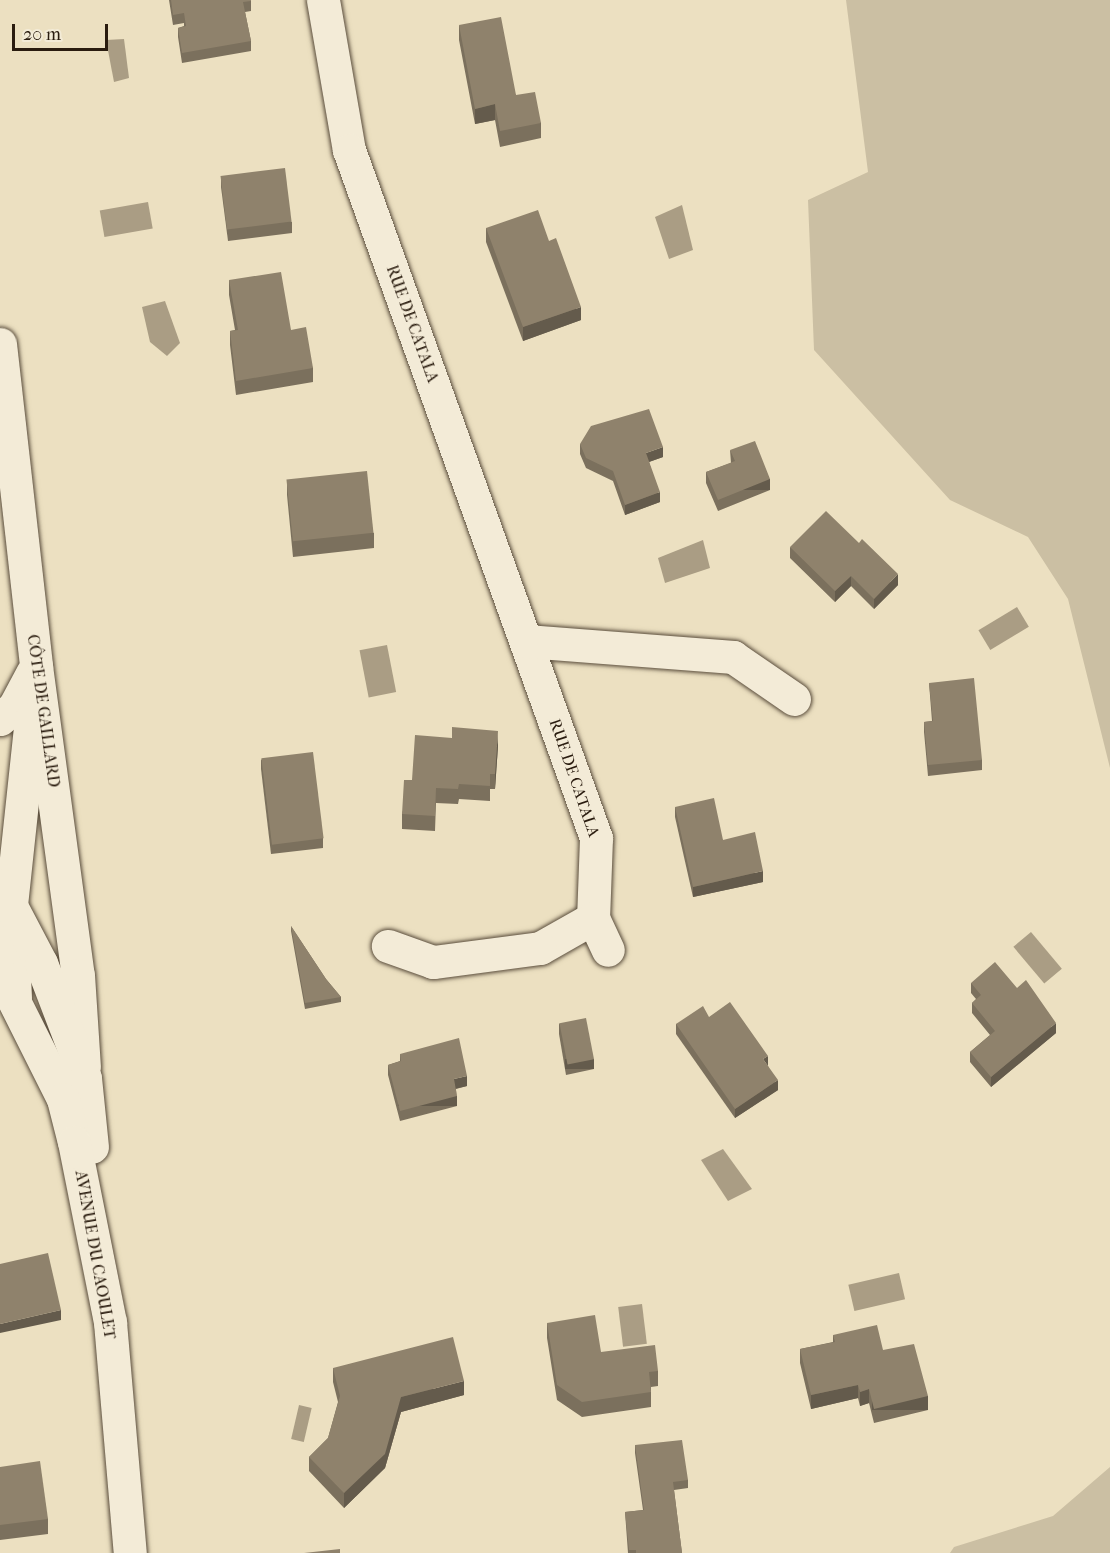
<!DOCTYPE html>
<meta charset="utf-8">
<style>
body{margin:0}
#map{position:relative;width:1110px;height:1553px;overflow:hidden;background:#ece0c1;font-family:"IM FELL French Canon",serif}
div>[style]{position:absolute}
.green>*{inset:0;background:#cbbfa3}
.water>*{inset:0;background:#aa9d84;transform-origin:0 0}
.roads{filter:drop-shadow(0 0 2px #5a4d3c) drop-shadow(0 0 2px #5a4d3c)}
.minor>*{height:33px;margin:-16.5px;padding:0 16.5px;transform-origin:16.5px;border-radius:16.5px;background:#f3ebd7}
.tertiary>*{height:33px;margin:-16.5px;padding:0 16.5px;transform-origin:16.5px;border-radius:16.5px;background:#f3ebd7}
.secondary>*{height:33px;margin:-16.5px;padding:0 16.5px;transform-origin:16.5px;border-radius:16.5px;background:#f3ebd7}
.wall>*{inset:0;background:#7b705d}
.shaded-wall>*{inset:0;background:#645b4c;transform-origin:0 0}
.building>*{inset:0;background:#8f826c;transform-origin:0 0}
span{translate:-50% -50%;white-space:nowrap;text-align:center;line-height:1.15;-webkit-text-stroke:4.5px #f3ebd7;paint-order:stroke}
.street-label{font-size:16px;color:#2a1c0f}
.scale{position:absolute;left:12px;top:24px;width:96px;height:27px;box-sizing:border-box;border:3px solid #2a1c0f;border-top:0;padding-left:8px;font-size:18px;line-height:21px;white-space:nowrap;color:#2a1c0f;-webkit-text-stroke:4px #f3ebd7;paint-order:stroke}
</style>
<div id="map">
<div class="green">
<i style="clip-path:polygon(846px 0,1110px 0,1110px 768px,1068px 599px,1028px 537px,950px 500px,814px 350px,808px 200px,868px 172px)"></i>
<i style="clip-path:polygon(1110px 1467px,1110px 1553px,950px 1553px,954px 1547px,1053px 1516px)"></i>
</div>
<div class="water">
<i style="clip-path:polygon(124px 39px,129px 78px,114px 82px,106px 40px)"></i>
<i style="left:148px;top:202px;width:27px;height:49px;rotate:80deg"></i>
<i style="clip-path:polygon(682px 205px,693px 250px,669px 259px,655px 217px)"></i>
<i style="clip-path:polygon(165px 301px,180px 343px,167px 356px,150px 342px,142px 307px)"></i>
<i style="clip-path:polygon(703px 540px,710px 568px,665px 583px,658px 558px)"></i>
<i style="left:1017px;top:607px;width:23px;height:45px;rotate:59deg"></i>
<i style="left:387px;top:645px;width:48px;height:28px;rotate:79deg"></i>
<i style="left:1031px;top:932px;width:48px;height:23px;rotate:50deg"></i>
<i style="clip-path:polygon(723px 1149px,752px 1189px,728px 1201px,701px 1160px)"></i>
<i style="left:899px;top:1273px;width:27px;height:52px;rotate:77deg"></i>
<i style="left:642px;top:1304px;width:40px;height:24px;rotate:83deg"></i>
<i style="left:299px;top:1405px;width:13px;height:35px;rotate:13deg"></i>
</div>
<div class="roads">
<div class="minor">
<i style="left:323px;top:0;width:152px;rotate:80.2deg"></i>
<i style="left:349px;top:150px;width:731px;rotate:70.25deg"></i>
<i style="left:596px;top:838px;width:80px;rotate:92.1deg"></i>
<i style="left:593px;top:918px;width:61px;rotate:150.5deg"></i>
<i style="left:540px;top:948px;width:108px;rotate:172.5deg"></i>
<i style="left:433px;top:962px;width:48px;rotate:-160.4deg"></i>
<i style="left:526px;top:641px;width:208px;rotate:4.4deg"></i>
<i style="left:733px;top:657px;width:74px;rotate:34.5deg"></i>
<i style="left:593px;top:918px;width:35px;rotate:65deg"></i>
</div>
<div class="tertiary">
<i style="left:0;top:344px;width:324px;rotate:83.6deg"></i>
<i style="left:36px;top:666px;width:312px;rotate:82.3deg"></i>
<i style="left:78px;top:975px;width:92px;rotate:86.3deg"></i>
<i style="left:0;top:719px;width:18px;rotate:-41deg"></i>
<i style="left:14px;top:707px;width:38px;rotate:-62deg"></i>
<i style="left:15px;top:998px;width:93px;rotate:-92.5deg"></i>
<i style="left:11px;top:905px;width:187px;rotate:-83.9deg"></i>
</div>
<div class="secondary">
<i style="left:0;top:885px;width:88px;rotate:62.3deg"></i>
<i style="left:41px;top:963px;width:123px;rotate:69.1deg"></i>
<i style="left:85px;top:1078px;width:69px;rotate:84.2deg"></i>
<i style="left:0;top:973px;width:141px;rotate:63.4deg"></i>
<i style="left:63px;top:1099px;width:44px;rotate:75.7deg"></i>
<i style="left:74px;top:1142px;width:184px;rotate:78.7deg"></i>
<i style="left:110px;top:1322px;width:232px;rotate:85.1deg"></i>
</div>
</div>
<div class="wall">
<i style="clip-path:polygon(169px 0,251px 0,251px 11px,245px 12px,251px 41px,251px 51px,182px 63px,178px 37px,178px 28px,184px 26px,184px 23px,173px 25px)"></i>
<i style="clip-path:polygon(459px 25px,516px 95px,541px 123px,541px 138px,500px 147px,495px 120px,475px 124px,459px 40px)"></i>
<i style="clip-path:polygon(221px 177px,292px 222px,292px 233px,228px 241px,221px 187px)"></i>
<i style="clip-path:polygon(486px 228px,549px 241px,581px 320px,523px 341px,486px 242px)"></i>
<i style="clip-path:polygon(229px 280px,291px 330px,313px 368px,313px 382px,236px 395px,230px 345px,230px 331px,235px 330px,229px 295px)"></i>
<i style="clip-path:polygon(580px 444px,663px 457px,649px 462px,660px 502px,625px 515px,613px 481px,586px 468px,580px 454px)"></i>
<i style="clip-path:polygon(730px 450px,770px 490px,718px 511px,706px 483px,706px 472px,731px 463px)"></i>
<i style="clip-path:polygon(287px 480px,374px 533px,374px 548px,293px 557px,287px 495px)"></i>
<i style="clip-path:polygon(790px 547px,898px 585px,874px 609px,851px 586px,835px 602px,790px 558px)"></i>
<i style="clip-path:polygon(929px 683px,982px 760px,982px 770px,928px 776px,924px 732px,924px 722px,932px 721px)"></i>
<i style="clip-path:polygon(498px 746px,495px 789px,490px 789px,490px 801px,459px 799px,458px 804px,436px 803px,435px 831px,402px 829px,402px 814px,412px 780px)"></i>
<i style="clip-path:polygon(261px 759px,323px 838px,323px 848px,271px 854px,261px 769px)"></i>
<i style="clip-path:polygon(675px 807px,723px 840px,763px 882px,693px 897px,675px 817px)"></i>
<i style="clip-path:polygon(291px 926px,326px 979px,341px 997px,341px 1002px,305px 1009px,291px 931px)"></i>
<i style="clip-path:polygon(971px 983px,1017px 988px,1056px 1033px,991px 1087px,970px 1062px,970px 1052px,990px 1035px,972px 1013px,972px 1003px,976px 999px,971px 993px)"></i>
<i style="clip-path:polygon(709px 1017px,768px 1066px,778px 1090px,735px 1118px,676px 1034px,676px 1024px)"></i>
<i style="clip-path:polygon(559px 1023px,594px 1069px,566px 1075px,559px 1034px)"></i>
<i style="clip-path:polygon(400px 1054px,467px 1086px,456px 1089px,457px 1106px,400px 1121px,388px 1075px,388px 1065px,400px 1061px)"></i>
<i style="clip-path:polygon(547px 1323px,601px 1352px,658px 1371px,658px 1386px,651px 1387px,651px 1407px,582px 1417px,557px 1400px,547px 1338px)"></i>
<i style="clip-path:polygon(833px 1335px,883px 1350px,928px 1410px,874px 1423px,869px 1403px,860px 1406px,858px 1398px,811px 1409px,800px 1363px,800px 1349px,833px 1342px)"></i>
<i style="clip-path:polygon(333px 1368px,464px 1395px,401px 1412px,385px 1468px,344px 1508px,309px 1471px,309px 1457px,328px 1438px,338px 1402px,333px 1382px)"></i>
<i style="clip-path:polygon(635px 1445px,688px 1480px,688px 1488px,674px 1490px,682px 1553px,628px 1553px,625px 1512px,643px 1510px,635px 1453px)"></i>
<i style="clip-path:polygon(0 1467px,48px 1519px,48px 1534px,0 1540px)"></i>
</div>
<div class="shaded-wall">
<i style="clip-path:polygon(495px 104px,495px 120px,475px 124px,475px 109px)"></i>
<i style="clip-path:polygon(581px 307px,581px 320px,523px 341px,523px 327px)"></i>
<i style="clip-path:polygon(663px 447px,663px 457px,646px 463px,646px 453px)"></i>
<i style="left:770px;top:479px;width:11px;height:56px;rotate:90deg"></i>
<i style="clip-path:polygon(660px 492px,660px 502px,625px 515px,625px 505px)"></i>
<i style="clip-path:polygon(898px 574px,898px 585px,874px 609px,874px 599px)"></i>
<i style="clip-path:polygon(851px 576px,851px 586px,835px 602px,835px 591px)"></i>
<i style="clip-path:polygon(498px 731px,498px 746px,495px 789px,495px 774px)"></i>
<i style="clip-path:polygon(763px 871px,763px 882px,693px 897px,693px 887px)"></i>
<i style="clip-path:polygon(1056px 1023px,1056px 1033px,991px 1087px,991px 1077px)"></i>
<i style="clip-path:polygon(768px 1056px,768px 1066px,763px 1059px)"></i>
<i style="left:594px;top:1059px;width:10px;height:29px;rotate:90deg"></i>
<i style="clip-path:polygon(467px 1076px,467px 1086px,454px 1089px,454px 1079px)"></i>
<i style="clip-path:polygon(778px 1080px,778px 1090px,735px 1118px,735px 1109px)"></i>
<i style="left:457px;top:1096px;width:10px;height:59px;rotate:90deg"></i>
<i style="clip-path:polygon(61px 1310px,61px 1320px,0 1333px,0 1324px)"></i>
<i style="clip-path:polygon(464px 1381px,464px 1395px,401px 1412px,385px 1468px,344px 1508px,344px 1493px,401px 1397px)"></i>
<i style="clip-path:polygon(858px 1385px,858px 1398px,811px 1409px,811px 1395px)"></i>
<i style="clip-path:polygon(869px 1389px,869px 1403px,860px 1406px,860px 1392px)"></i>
<i style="left:928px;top:1396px;width:14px;height:56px;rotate:90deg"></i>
</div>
<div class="building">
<i style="clip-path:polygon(171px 0,251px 0,251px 1px,243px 2px,251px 41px,182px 53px,178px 28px,186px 26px,184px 13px,173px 15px)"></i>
<i style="clip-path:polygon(501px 17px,516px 95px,535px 92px,541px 123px,500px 131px,495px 104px,475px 109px,459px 25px)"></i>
<i style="left:285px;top:168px;width:54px;height:65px;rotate:83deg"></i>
<i style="clip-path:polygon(538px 210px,549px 241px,556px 238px,581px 307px,523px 327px,486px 228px)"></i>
<i style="clip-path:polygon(281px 272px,291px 330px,306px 327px,313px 368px,236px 381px,230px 331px,238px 330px,229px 280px)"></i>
<i style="clip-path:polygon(649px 409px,663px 447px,646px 453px,660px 492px,625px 505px,613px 471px,586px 458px,580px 444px,591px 426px)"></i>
<i style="clip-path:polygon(755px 441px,770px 479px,718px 500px,706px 472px,735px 461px,730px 450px)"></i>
<i style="left:367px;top:471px;width:62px;height:81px;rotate:84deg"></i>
<i style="clip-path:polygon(826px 511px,859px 543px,862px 539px,898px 574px,874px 599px,851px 576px,835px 591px,790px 547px)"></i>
<i style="clip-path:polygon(974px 678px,982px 760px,928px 765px,924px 722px,933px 721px,929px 683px)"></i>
<i style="clip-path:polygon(452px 727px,498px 731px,495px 774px,490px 774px,490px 786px,459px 784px,458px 789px,436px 788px,435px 816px,402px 814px,404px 780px,412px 780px,415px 735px,452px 738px)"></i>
<i style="left:313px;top:752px;width:87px;height:52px;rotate:83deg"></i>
<i style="clip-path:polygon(714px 798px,723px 840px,755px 832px,763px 871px,693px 887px,675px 807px)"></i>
<i style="clip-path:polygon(291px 926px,326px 979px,341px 997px,305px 1003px)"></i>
<i style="clip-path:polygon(995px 962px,1017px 988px,1026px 980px,1056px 1023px,991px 1077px,970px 1052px,995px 1031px,972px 1003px,981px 995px,971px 983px)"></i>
<i style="clip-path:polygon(730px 1002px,768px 1056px,763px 1059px,778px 1080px,735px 1109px,676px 1024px,703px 1006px,709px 1017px)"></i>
<i style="left:586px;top:1018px;width:42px;height:27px;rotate:79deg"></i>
<i style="clip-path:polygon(459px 1038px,467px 1076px,454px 1079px,457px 1096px,400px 1111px,388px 1065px,401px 1061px,400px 1054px)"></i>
<i style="clip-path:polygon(48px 1253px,61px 1310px,0 1324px,0 1264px)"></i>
<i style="clip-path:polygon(595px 1315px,601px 1352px,655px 1345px,658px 1371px,649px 1372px,651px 1392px,582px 1402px,557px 1385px,547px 1323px)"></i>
<i style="clip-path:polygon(877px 1325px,883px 1350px,914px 1344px,928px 1396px,874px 1409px,869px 1389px,860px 1392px,858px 1385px,811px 1395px,800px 1349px,835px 1342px,833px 1335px)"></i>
<i style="clip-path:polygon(453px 1337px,464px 1381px,401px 1397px,385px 1454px,344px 1493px,309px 1457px,328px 1438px,340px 1396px,333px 1368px)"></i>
<i style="clip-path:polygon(682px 1440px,688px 1480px,673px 1482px,682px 1553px,636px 1553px,636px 1550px,629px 1550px,625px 1512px,644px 1510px,635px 1445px)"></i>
<i style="clip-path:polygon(40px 1461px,48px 1519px,0 1525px,0 1467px)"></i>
<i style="clip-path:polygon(340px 1549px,340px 1553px,304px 1553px)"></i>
</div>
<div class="street-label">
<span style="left:412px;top:324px;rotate:70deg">RUE DE CATALA</span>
<span style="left:43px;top:711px;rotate:82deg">CÔTE DE GAILLARD</span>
<span style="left:574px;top:778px;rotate:71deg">RUE DE CATALA</span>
<span style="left:95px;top:1255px;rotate:80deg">AVENUE DU CAOULET</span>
</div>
<div class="scale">20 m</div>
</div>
